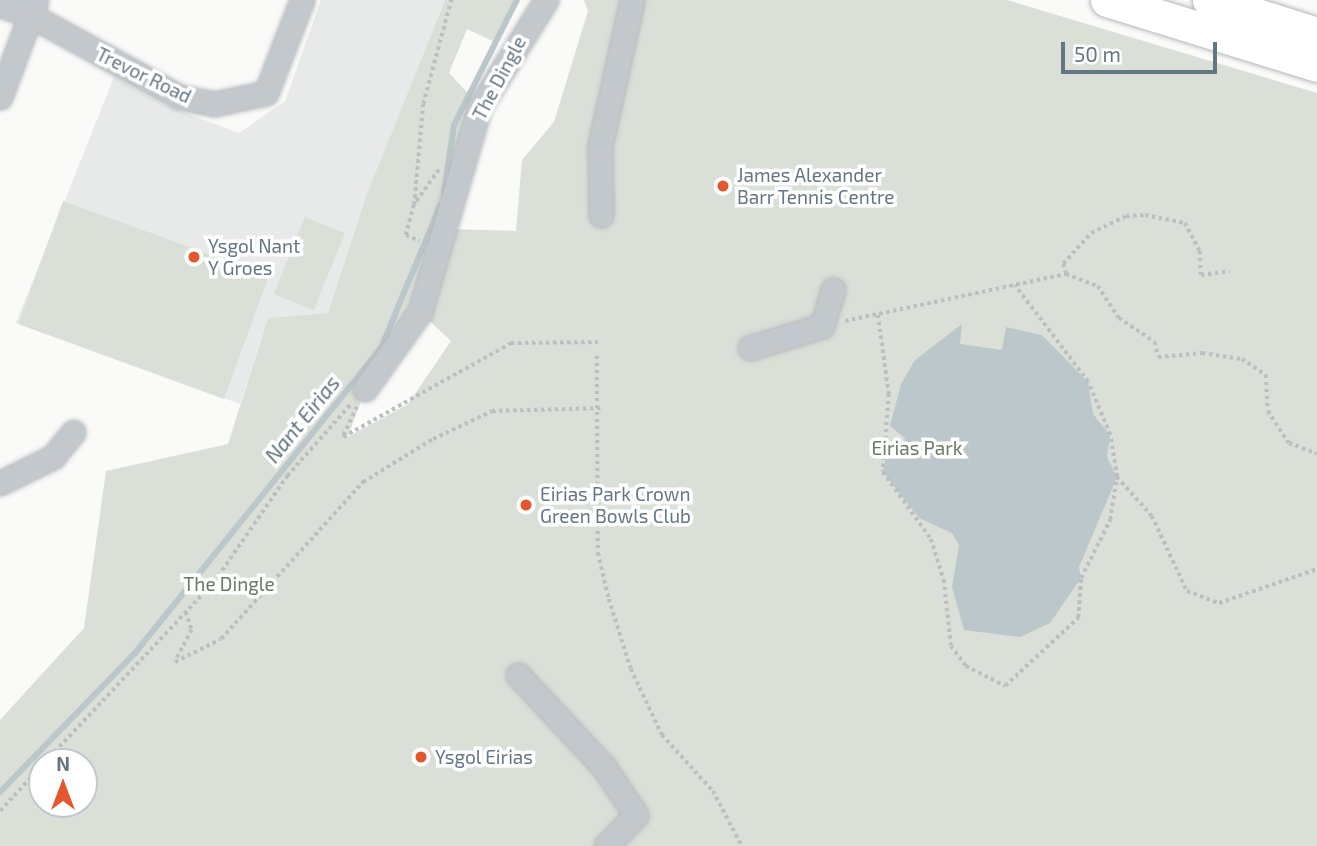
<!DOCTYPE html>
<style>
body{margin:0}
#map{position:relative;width:1317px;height:846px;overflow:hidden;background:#fafaf8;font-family:"Exo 2",sans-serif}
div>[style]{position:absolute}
.built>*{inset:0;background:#e8e9e9}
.green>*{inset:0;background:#dadfd7;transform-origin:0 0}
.water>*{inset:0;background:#bbc7cb}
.stream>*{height:6px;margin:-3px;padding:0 3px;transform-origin:3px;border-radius:3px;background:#bbc7cb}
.path>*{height:3.5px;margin-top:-1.75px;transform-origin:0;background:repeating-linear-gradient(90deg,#bbbfc2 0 3.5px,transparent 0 7px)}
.roads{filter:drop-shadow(0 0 2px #b4b9bd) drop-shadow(0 0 2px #b4b9bd)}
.minor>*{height:23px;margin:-11.5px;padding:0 11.5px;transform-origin:11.5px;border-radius:11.5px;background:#c3c8cc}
.highway>*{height:33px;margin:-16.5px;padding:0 16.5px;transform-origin:16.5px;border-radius:16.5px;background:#fff}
.dots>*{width:19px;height:19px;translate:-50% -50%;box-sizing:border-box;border:4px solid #fff;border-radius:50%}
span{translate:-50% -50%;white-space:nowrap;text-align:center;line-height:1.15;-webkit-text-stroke:7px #fff;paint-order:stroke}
.street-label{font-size:19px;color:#657683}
.poi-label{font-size:19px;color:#657683}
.left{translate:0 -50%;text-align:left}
.park-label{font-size:19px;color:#687a64}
.water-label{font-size:21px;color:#60757c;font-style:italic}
.north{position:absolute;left:28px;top:748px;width:70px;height:70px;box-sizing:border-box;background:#fff;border:2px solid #c1c8cd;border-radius:50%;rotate:0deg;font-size:19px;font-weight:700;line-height:28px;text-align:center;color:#657683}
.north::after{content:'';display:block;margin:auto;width:24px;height:32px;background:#e4572e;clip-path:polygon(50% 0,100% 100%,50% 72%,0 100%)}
.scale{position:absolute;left:1061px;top:42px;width:156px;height:32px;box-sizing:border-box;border:4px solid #657683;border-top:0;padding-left:9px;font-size:21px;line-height:24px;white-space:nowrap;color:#657683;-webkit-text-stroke:5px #fff;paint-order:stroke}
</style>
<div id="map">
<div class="built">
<i style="clip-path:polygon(321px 0,445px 0,366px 196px,328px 313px,268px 318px,240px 404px,16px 323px,114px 77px,164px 105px,239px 133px,285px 101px)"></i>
</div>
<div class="green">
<i style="clip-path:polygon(evenodd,445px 0,517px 0,495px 42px,467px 29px,449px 73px,480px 106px,446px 229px,516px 231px,522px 160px,554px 122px,588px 11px,584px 0,1007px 0,1317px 93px,1317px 846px,0 846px,0 720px,84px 628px,106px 471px,228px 444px,268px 318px,328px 313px,366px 196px,445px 0,420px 312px,451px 341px,408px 404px,348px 437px,365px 389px,420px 312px,445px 0,42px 762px,84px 762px,84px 804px,42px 804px,42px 762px)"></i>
<i style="left:63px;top:201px;width:219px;height:131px;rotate:20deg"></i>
<i style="left:305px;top:217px;width:43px;height:83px;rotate:22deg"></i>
</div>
<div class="water">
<i style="clip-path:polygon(962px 324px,960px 344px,1002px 350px,1006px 327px,1042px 335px,1088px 382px,1093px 414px,1110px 435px,1107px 457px,1117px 477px,1079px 567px,1081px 578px,1050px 623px,1020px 637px,964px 630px,952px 587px,959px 545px,952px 533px,919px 518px,883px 472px,886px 454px,902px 450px,905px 438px,890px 426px,901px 384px,915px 360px)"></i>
</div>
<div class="stream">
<i style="left:444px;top:192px;width:68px;rotate:-81.5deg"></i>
<i style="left:454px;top:125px;width:140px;rotate:-63.3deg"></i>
<i style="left:0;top:792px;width:194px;rotate:-45.8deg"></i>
<i style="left:135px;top:653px;width:392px;rotate:-51.1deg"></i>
<i style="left:381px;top:348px;width:154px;rotate:-67.4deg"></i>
</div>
<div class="path">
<i style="left:439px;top:170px;width:43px;rotate:125.5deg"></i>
<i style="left:414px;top:205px;width:101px;rotate:-84.9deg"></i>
<i style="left:423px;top:104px;width:108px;rotate:-74.9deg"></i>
<i style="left:414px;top:205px;width:31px;rotate:105deg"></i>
<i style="left:406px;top:235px;width:15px;rotate:23deg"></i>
<i style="left:1066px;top:274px;width:10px;rotate:-107deg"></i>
<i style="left:1063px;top:264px;width:42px;rotate:-47.9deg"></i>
<i style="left:1091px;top:233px;width:39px;rotate:-26deg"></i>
<i style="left:1126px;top:216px;width:19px;rotate:-3deg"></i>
<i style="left:1145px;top:215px;width:41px;rotate:11.3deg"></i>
<i style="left:1185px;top:223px;width:32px;rotate:62deg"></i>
<i style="left:1200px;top:251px;width:24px;rotate:88deg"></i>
<i style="left:1201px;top:275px;width:29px;rotate:-8deg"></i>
<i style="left:878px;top:315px;width:80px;rotate:82.1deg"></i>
<i style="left:889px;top:394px;width:78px;rotate:94.4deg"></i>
<i style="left:883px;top:472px;width:82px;rotate:54.4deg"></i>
<i style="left:931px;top:539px;width:43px;rotate:72.4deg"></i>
<i style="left:944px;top:580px;width:66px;rotate:83.9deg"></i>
<i style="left:951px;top:646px;width:25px;rotate:53deg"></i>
<i style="left:966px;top:666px;width:44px;rotate:27.1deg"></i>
<i style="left:1005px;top:686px;width:100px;rotate:-43deg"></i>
<i style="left:1078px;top:618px;width:40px;rotate:-85.7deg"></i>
<i style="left:1081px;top:578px;width:65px;rotate:-63.4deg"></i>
<i style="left:1110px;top:520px;width:44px;rotate:-80.8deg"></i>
<i style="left:1117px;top:477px;width:43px;rotate:-99.5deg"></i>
<i style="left:1110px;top:435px;width:57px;rotate:-112.5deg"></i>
<i style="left:1088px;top:382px;width:121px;rotate:-127.2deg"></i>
<i style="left:845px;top:321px;width:226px;rotate:-12deg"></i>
<i style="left:1066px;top:274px;width:34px;rotate:21deg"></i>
<i style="left:1098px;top:286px;width:38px;rotate:57deg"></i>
<i style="left:1119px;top:318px;width:43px;rotate:33.7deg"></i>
<i style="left:1155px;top:342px;width:15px;rotate:79deg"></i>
<i style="left:1158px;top:357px;width:44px;rotate:-5.2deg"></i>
<i style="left:1202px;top:353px;width:40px;rotate:8.5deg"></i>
<i style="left:1242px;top:359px;width:29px;rotate:34deg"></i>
<i style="left:1266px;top:375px;width:36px;rotate:87deg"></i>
<i style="left:1268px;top:411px;width:38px;rotate:57deg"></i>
<i style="left:1289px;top:443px;width:30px;rotate:21deg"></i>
<i style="left:597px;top:356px;width:197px;rotate:89.7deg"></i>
<i style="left:598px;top:553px;width:47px;rotate:76.6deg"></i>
<i style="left:609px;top:599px;width:73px;rotate:72.6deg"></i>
<i style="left:631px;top:669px;width:73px;rotate:64.8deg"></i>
<i style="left:662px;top:735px;width:76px;rotate:47.7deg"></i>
<i style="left:713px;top:791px;width:62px;rotate:62.2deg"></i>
<i style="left:357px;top:407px;width:33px;rotate:115deg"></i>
<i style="left:343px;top:437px;width:193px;rotate:-29.2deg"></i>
<i style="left:511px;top:343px;width:87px;rotate:-0.7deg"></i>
<i style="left:1117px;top:477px;width:52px;rotate:48.1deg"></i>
<i style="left:1152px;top:516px;width:83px;rotate:65deg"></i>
<i style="left:1187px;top:591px;width:34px;rotate:21deg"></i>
<i style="left:1219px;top:603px;width:104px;rotate:-19.1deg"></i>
<i style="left:186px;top:612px;width:19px;rotate:72deg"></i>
<i style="left:192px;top:630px;width:36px;rotate:118deg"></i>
<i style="left:175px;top:662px;width:51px;rotate:-26.6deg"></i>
<i style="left:221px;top:639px;width:212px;rotate:-47.9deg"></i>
<i style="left:363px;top:482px;width:82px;rotate:-31.6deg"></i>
<i style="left:433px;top:439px;width:65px;rotate:-25.4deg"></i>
<i style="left:492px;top:411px;width:109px;rotate:-1.6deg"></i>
<i style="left:45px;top:762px;width:247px;rotate:-46.8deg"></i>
<i style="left:214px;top:582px;width:129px;rotate:-55.4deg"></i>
<i style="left:287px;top:476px;width:95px;rotate:-48.4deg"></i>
<i style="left:0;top:811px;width:62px;rotate:-47.6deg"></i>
</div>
<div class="roads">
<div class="minor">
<i style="left:0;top:5px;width:32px;rotate:18deg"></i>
<i style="left:30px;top:15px;width:170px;rotate:28.8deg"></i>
<i style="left:179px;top:97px;width:36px;rotate:11deg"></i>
<i style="left:214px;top:104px;width:53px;rotate:-11.9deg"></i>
<i style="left:266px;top:93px;width:100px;rotate:-68.8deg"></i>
<i style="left:0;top:97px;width:103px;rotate:-69.6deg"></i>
<i style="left:601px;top:215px;width:69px;rotate:-90.8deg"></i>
<i style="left:600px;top:146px;width:149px;rotate:-77.6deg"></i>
<i style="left:750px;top:348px;width:75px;rotate:-17deg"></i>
<i style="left:822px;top:326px;width:38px;rotate:-73deg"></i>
<i style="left:365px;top:389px;width:95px;rotate:-54.5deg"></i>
<i style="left:420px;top:312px;width:215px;rotate:-73.8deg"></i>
<i style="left:480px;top:106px;width:125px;rotate:-58.1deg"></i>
<i style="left:0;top:483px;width:59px;rotate:-26.1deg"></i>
<i style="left:53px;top:457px;width:32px;rotate:-51deg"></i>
<i style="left:518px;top:675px;width:125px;rotate:47deg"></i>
<i style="left:603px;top:766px;width:59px;rotate:56deg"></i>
<i style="left:636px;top:815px;width:43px;rotate:134.1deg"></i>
</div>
<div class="highway">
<i style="left:1107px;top:0;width:220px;rotate:17.2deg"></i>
<i style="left:1209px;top:0;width:113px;rotate:17.5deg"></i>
</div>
</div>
<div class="dots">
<i style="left:723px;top:186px;background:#e4572e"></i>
<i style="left:194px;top:257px;background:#e4572e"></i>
<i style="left:526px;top:505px;background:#e4572e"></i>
<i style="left:421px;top:757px;background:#e4572e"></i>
</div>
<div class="street-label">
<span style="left:144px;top:75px;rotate:26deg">Trevor Road</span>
<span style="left:499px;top:78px;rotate:-62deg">The Dingle</span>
</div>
<div class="poi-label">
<span class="left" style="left:737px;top:186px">James Alexander<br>Barr Tennis Centre</span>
<span class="left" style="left:208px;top:257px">Ysgol Nant<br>Y Groes</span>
<span class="left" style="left:540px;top:505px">Eirias Park Crown<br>Green Bowls Club</span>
<span class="left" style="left:435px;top:757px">Ysgol Eirias</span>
</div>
<div class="park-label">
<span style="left:917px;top:448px">Eirias Park</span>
<span style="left:229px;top:584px">The Dingle</span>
</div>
<div class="water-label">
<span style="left:302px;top:419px;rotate:-51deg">Nant Eirias</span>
</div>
<div class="north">N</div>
<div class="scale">50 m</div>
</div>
